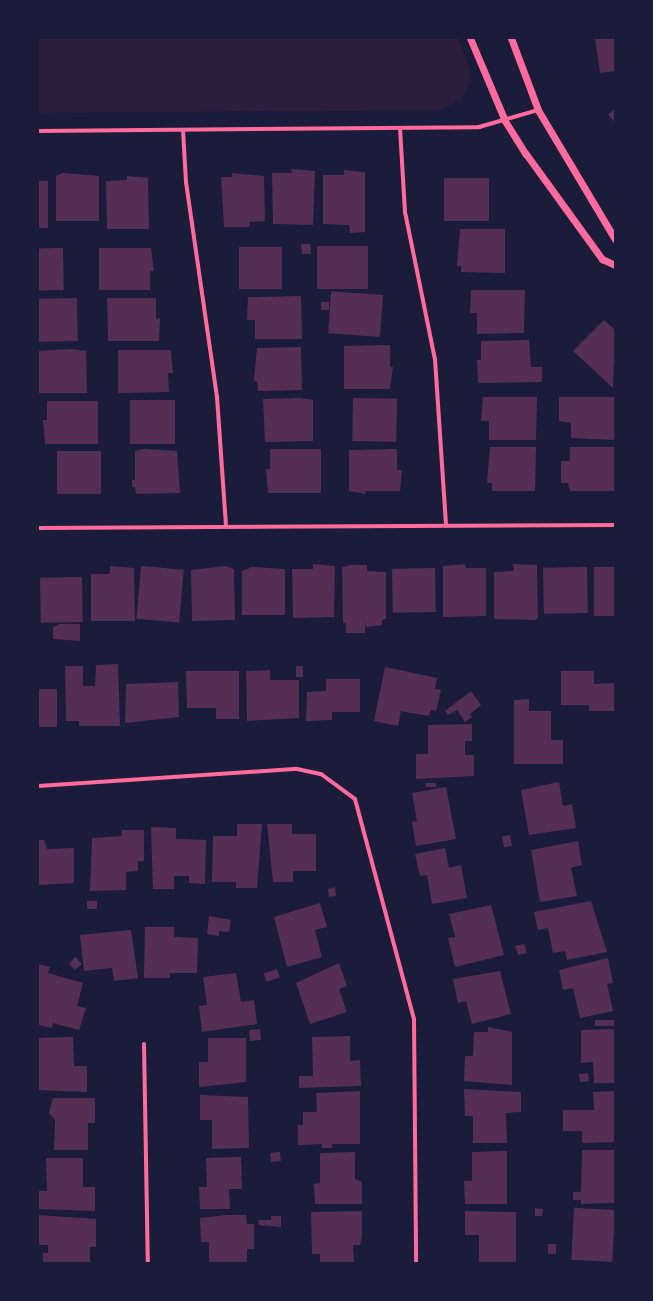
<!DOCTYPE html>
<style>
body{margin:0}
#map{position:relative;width:653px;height:1301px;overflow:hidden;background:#1b1b3a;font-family:Roboto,sans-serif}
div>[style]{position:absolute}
.green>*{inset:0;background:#2a1e3b}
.building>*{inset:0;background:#542f53;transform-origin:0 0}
.minor>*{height:4px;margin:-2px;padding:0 2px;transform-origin:2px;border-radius:2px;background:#ff6b9d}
.tertiary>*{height:7px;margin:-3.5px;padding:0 3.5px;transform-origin:3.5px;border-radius:3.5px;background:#ff6b9d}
span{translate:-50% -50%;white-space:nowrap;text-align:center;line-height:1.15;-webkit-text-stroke:4px #1b1b3a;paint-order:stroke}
.frame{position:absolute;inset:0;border:39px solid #1b1b3a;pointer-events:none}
</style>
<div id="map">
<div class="green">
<i style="clip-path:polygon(38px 38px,458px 38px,469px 67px,470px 82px,462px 99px,439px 110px,38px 113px)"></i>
</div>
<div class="building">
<i style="clip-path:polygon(595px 38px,615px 38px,615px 71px,600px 73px)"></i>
<i style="clip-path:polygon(615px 109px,615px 123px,608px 114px)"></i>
<i style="clip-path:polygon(291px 169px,315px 171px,313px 225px,273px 224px,272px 173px,292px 173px)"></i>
<i style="clip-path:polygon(344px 170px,365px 172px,365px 232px,350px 233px,349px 225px,323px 224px,323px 175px,344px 175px)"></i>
<i style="clip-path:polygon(63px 173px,99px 176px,99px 221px,56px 221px,56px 176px)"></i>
<i style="clip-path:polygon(232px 173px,264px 176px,265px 221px,249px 222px,250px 227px,224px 227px,221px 177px,232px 177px)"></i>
<i style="clip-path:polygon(127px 176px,148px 178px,149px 229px,107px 229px,106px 181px,127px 180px)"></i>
<i style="left:444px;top:178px;width:45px;height:43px"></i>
<i style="left:38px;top:181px;width:10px;height:47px"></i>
<i style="clip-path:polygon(460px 229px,505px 229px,505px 273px,461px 272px,461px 266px,457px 266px)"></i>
<i style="clip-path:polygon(301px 244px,310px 244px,311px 254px,302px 254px)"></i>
<i style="left:317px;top:246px;width:51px;height:43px"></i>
<i style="left:239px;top:247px;width:43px;height:42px"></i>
<i style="left:63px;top:248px;width:42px;height:25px;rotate:89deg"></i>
<i style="clip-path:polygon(99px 248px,151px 248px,154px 271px,150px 271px,150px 290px,99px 290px)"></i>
<i style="clip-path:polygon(471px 290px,525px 290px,524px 333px,477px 334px,477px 313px,470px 313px)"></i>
<i style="left:383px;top:295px;width:42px;height:52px;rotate:94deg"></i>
<i style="clip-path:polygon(301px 296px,302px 339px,255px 339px,255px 320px,247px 320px,248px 297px)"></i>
<i style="left:77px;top:298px;width:43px;height:39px;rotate:89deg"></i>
<i style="clip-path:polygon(107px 298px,156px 298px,156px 319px,160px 318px,159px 341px,108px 341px)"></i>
<i style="left:321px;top:302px;width:8px;height:8px"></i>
<i style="clip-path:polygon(604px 320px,615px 330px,613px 388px,573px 351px)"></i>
<i style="clip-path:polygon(529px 340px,531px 367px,542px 367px,542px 382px,478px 383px,477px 360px,481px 360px,481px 341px)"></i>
<i style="clip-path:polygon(390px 345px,390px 367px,393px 367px,390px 389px,344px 389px,344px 346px)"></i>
<i style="clip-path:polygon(301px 347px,302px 390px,258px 391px,257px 381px,254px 381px,257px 348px)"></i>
<i style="clip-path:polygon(71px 349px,86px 351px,87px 393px,38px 393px,38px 351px)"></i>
<i style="clip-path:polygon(118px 350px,171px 350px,173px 373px,168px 373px,169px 392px,118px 393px)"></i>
<i style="clip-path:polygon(483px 397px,537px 397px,536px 440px,489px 440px,489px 421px,481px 421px)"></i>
<i style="clip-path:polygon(559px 397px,615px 397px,615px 440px,571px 438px,571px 423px,559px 421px)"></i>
<i style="clip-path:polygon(299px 398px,313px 400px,313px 441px,265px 442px,263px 399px)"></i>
<i style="left:353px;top:398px;width:44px;height:43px;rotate:1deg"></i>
<i style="left:130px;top:400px;width:45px;height:44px"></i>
<i style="clip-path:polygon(47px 401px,98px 401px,98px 444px,45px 444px,43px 420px,47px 420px)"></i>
<i style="clip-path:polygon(490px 447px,536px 447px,535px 491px,492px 491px,492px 483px,487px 483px)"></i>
<i style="clip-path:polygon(570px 447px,615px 447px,615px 491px,570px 491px,568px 483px,561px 483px,561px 461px,570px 461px)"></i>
<i style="clip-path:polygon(144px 449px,177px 451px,180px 493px,136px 494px,135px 487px,132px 487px,132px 480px,135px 480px,135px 451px)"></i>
<i style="clip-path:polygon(270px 449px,321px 449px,321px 493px,268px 493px,266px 469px,270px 469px)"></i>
<i style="clip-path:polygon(397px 449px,397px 470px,402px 470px,400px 491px,365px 491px,365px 494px,349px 491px,349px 450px)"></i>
<i style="left:57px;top:451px;width:44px;height:43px"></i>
<i style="clip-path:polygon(313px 564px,335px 566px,334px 617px,293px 618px,292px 569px,313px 569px)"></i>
<i style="clip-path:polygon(465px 564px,466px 568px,486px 568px,486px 616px,443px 617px,443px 566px)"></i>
<i style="clip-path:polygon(513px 564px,537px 565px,538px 618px,535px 620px,494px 619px,494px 572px,514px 571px)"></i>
<i style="clip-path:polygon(352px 565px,367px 565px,367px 571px,386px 572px,386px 619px,382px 620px,382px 625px,366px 627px,365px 620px,365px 633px,346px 633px,346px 623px,343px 623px,342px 567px)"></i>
<i style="clip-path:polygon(110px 566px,134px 568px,135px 621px,91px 621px,91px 574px,110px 574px)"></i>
<i style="left:141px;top:566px;width:43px;height:53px;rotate:5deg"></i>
<i style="clip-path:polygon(225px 566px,234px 569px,235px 620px,192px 621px,191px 570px)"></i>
<i style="clip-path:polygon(252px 567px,285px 569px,285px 615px,242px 615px,242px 571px)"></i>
<i style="left:587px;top:567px;width:46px;height:44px;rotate:89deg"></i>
<i style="left:594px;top:567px;width:21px;height:49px"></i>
<i style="left:435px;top:568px;width:44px;height:43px;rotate:89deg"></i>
<i style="left:82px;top:577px;width:45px;height:42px;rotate:89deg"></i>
<i style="clip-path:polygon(60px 624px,80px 624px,80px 641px,53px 639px,53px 627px)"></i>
<i style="clip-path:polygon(118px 664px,120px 726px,79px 726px,79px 721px,66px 721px,65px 666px,83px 666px,83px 686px,95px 686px,96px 665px)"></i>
<i style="left:296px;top:666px;width:7px;height:11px"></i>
<i style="clip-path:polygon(385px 667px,437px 678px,435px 689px,441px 690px,436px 711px,431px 710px,429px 716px,401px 711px,398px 726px,374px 721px)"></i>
<i style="clip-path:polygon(270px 670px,270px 680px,299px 680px,299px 718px,247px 721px,246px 671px)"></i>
<i style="clip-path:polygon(186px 671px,239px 671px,239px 719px,216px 719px,216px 708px,187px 708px)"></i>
<i style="clip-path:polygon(561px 671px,594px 671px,594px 684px,614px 683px,615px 711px,589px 711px,589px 705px,561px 705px)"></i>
<i style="clip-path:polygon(326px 679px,360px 679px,360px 712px,332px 712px,332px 720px,306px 721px,307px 692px,326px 691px)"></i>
<i style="clip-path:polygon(178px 682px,179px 717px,125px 723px,126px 684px)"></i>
<i style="left:38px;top:689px;width:19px;height:38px"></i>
<i style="clip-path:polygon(471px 691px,481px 705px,470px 714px,472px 717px,465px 722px,457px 710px,448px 715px,445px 711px)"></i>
<i style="clip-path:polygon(529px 699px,529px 711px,551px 711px,551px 740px,563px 740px,563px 764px,514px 764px,514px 700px)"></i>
<i style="clip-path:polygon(472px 724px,472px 741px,465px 741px,465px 755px,474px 755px,474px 776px,416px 779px,416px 754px,428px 754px,428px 725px)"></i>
<i style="clip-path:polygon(559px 782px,563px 806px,572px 804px,576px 828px,529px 835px,521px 790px)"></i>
<i style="left:426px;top:783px;width:10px;height:4px"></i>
<i style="clip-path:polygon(446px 787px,456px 839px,416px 846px,412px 822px,417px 821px,412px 793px)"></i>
<i style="clip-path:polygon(237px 824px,262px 824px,257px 888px,236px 888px,236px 882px,212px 882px,213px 836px,237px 836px)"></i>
<i style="clip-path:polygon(267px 824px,292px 824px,292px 834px,316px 834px,316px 871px,293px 871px,293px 882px,273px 882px)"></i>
<i style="clip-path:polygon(151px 827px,176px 828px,176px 839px,206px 840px,205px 884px,189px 883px,189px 876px,174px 876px,174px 889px,153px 889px)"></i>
<i style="clip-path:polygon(122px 830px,144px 830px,144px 861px,138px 861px,138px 871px,126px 872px,126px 890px,90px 891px,92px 838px,122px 836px)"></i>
<i style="left:510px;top:835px;width:11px;height:8px;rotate:80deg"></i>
<i style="clip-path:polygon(38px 840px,44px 840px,47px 849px,74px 848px,74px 883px,38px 885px)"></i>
<i style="clip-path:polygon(578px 841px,582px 865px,571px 868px,577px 896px,540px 902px,531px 850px)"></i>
<i style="clip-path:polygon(445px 848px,449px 868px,461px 865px,467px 898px,432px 904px,427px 875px,420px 876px,415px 854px)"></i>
<i style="clip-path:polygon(335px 887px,336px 896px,329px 897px,328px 889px)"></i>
<i style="left:87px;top:901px;width:10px;height:8px"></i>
<i style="clip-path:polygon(591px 901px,607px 952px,567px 960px,565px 951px,553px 953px,548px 928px,538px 930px,534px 912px)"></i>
<i style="clip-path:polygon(320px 903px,327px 927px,315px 930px,322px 957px,287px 967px,274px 917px)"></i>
<i style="clip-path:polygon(491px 905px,504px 955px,455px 967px,448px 938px,455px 937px,449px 914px)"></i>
<i style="clip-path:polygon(209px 916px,231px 920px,229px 932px,219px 931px,219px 936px,207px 934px)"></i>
<i style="clip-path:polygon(145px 927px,174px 927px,174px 937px,198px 938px,197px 973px,170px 973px,170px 978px,144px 978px)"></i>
<i style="clip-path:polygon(131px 930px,138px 978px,114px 981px,112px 968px,84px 971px,80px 935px)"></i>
<i style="clip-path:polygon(524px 944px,527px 953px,518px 955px,515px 946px)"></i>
<i style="clip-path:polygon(75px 957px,82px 964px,75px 970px,69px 964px)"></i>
<i style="clip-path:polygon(608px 958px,613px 983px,607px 984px,613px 1011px,580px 1018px,573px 988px,563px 990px,559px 970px)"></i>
<i style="clip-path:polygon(339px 963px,347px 986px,339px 989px,347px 1012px,310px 1024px,296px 983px)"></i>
<i style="clip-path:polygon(38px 964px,50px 967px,48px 973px,83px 983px,77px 1006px,86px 1008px,79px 1030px,53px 1023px,52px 1028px,38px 1025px)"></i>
<i style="left:277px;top:969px;width:9px;height:14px;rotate:72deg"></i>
<i style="clip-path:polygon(500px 971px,511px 1014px,472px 1024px,466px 1001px,458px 1003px,453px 979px)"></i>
<i style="clip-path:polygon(236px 973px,241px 1002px,254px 1000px,257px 1024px,202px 1032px,199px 1006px,207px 1005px,203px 977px)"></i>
<i style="left:615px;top:1020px;width:6px;height:20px;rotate:90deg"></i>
<i style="clip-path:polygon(488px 1027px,512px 1032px,512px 1085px,464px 1081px,465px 1056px,473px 1056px,474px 1032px,488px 1032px)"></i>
<i style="left:260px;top:1029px;width:11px;height:11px;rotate:85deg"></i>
<i style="clip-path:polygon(614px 1029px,615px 1083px,594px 1083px,593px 1062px,581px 1063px,581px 1030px)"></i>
<i style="clip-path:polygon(350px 1036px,350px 1061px,360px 1060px,361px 1086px,299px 1088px,299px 1076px,313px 1076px,312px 1037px)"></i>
<i style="clip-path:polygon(73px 1037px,74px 1066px,87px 1066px,87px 1092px,38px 1090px,38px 1038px)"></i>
<i style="clip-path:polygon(208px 1038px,246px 1038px,246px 1082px,199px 1087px,199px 1062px,208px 1062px)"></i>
<i style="left:588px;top:1073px;width:8px;height:9px;rotate:83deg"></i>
<i style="clip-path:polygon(464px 1089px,521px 1092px,521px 1112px,506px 1113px,507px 1143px,473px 1143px,473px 1116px,465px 1116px)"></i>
<i style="clip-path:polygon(360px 1091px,360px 1144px,332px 1144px,332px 1148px,322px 1148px,322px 1144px,298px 1145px,298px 1125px,303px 1125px,303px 1112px,317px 1112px,316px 1093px)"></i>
<i style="clip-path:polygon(615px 1091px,615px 1142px,582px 1143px,582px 1131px,563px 1131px,563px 1110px,594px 1110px,593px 1092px)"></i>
<i style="clip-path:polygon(200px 1095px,248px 1097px,249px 1148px,212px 1149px,212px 1120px,200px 1120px)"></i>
<i style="clip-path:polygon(53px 1098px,95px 1098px,95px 1123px,88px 1123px,88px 1150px,54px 1150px,55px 1120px,49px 1113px)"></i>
<i style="clip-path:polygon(582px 1150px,615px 1150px,615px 1203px,581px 1204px,581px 1200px,573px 1200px,573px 1192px,581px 1192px)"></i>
<i style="clip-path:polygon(507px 1151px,507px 1204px,465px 1204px,464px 1181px,472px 1181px,472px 1152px)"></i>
<i style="left:280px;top:1152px;width:9px;height:10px;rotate:84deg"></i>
<i style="clip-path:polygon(355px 1152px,355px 1179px,362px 1182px,362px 1204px,315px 1204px,314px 1184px,320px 1183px,320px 1153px)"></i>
<i style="clip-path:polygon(241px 1157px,242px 1189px,229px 1189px,230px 1209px,200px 1209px,199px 1187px,207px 1187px,206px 1158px)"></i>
<i style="clip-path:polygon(46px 1158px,83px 1158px,83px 1187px,95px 1187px,95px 1211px,38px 1209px,38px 1191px,47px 1191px)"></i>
<i style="clip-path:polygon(535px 1208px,543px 1209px,542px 1216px,535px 1216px)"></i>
<i style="left:615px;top:1210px;width:52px;height:41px;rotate:93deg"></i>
<i style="clip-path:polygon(362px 1211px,362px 1236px,360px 1245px,353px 1245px,354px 1263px,320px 1263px,320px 1254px,312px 1254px,311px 1212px)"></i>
<i style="clip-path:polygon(465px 1211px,516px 1212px,516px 1263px,479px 1263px,479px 1235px,465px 1235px)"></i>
<i style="clip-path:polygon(39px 1215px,96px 1219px,96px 1247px,90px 1247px,90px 1263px,43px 1263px,43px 1253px,48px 1253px,48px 1245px,38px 1245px)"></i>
<i style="clip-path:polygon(226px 1215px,246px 1215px,247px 1224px,254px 1224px,254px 1249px,247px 1249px,247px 1263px,209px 1263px,209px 1242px,201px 1242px,200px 1218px)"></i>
<i style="clip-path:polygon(271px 1216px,281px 1216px,281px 1227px,259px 1225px,258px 1220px,271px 1220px)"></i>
<i style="left:548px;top:1244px;width:8px;height:10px"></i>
</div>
<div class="minor">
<i style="left:400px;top:128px;width:84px;rotate:86.6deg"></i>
<i style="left:405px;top:212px;width:150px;rotate:78.5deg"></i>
<i style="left:435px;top:359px;width:167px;rotate:86.2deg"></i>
<i style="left:183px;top:130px;width:52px;rotate:86.7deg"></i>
<i style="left:186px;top:182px;width:217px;rotate:81.8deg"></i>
<i style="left:217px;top:397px;width:130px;rotate:86deg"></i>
<i style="left:38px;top:131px;width:441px;rotate:-0.5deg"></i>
<i style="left:479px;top:127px;width:61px;rotate:-16.1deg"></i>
<i style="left:38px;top:528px;width:577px;rotate:-0.3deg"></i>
<i style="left:38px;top:786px;width:260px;rotate:-3.8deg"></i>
<i style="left:297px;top:769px;width:25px;rotate:12deg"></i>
<i style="left:321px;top:774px;width:42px;rotate:36.3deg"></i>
<i style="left:355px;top:799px;width:228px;rotate:75deg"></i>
<i style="left:414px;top:1019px;width:244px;rotate:89.5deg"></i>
<i style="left:144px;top:1044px;width:219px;rotate:89deg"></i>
</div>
<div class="tertiary">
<i style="left:470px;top:38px;width:90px;rotate:67.1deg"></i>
<i style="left:505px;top:121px;width:39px;rotate:58deg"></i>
<i style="left:526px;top:154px;width:130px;rotate:54.1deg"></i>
<i style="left:602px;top:259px;width:14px;rotate:25deg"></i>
<i style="left:511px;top:38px;width:77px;rotate:69.4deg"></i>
<i style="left:538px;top:110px;width:150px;rotate:59.2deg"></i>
</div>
<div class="frame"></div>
</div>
